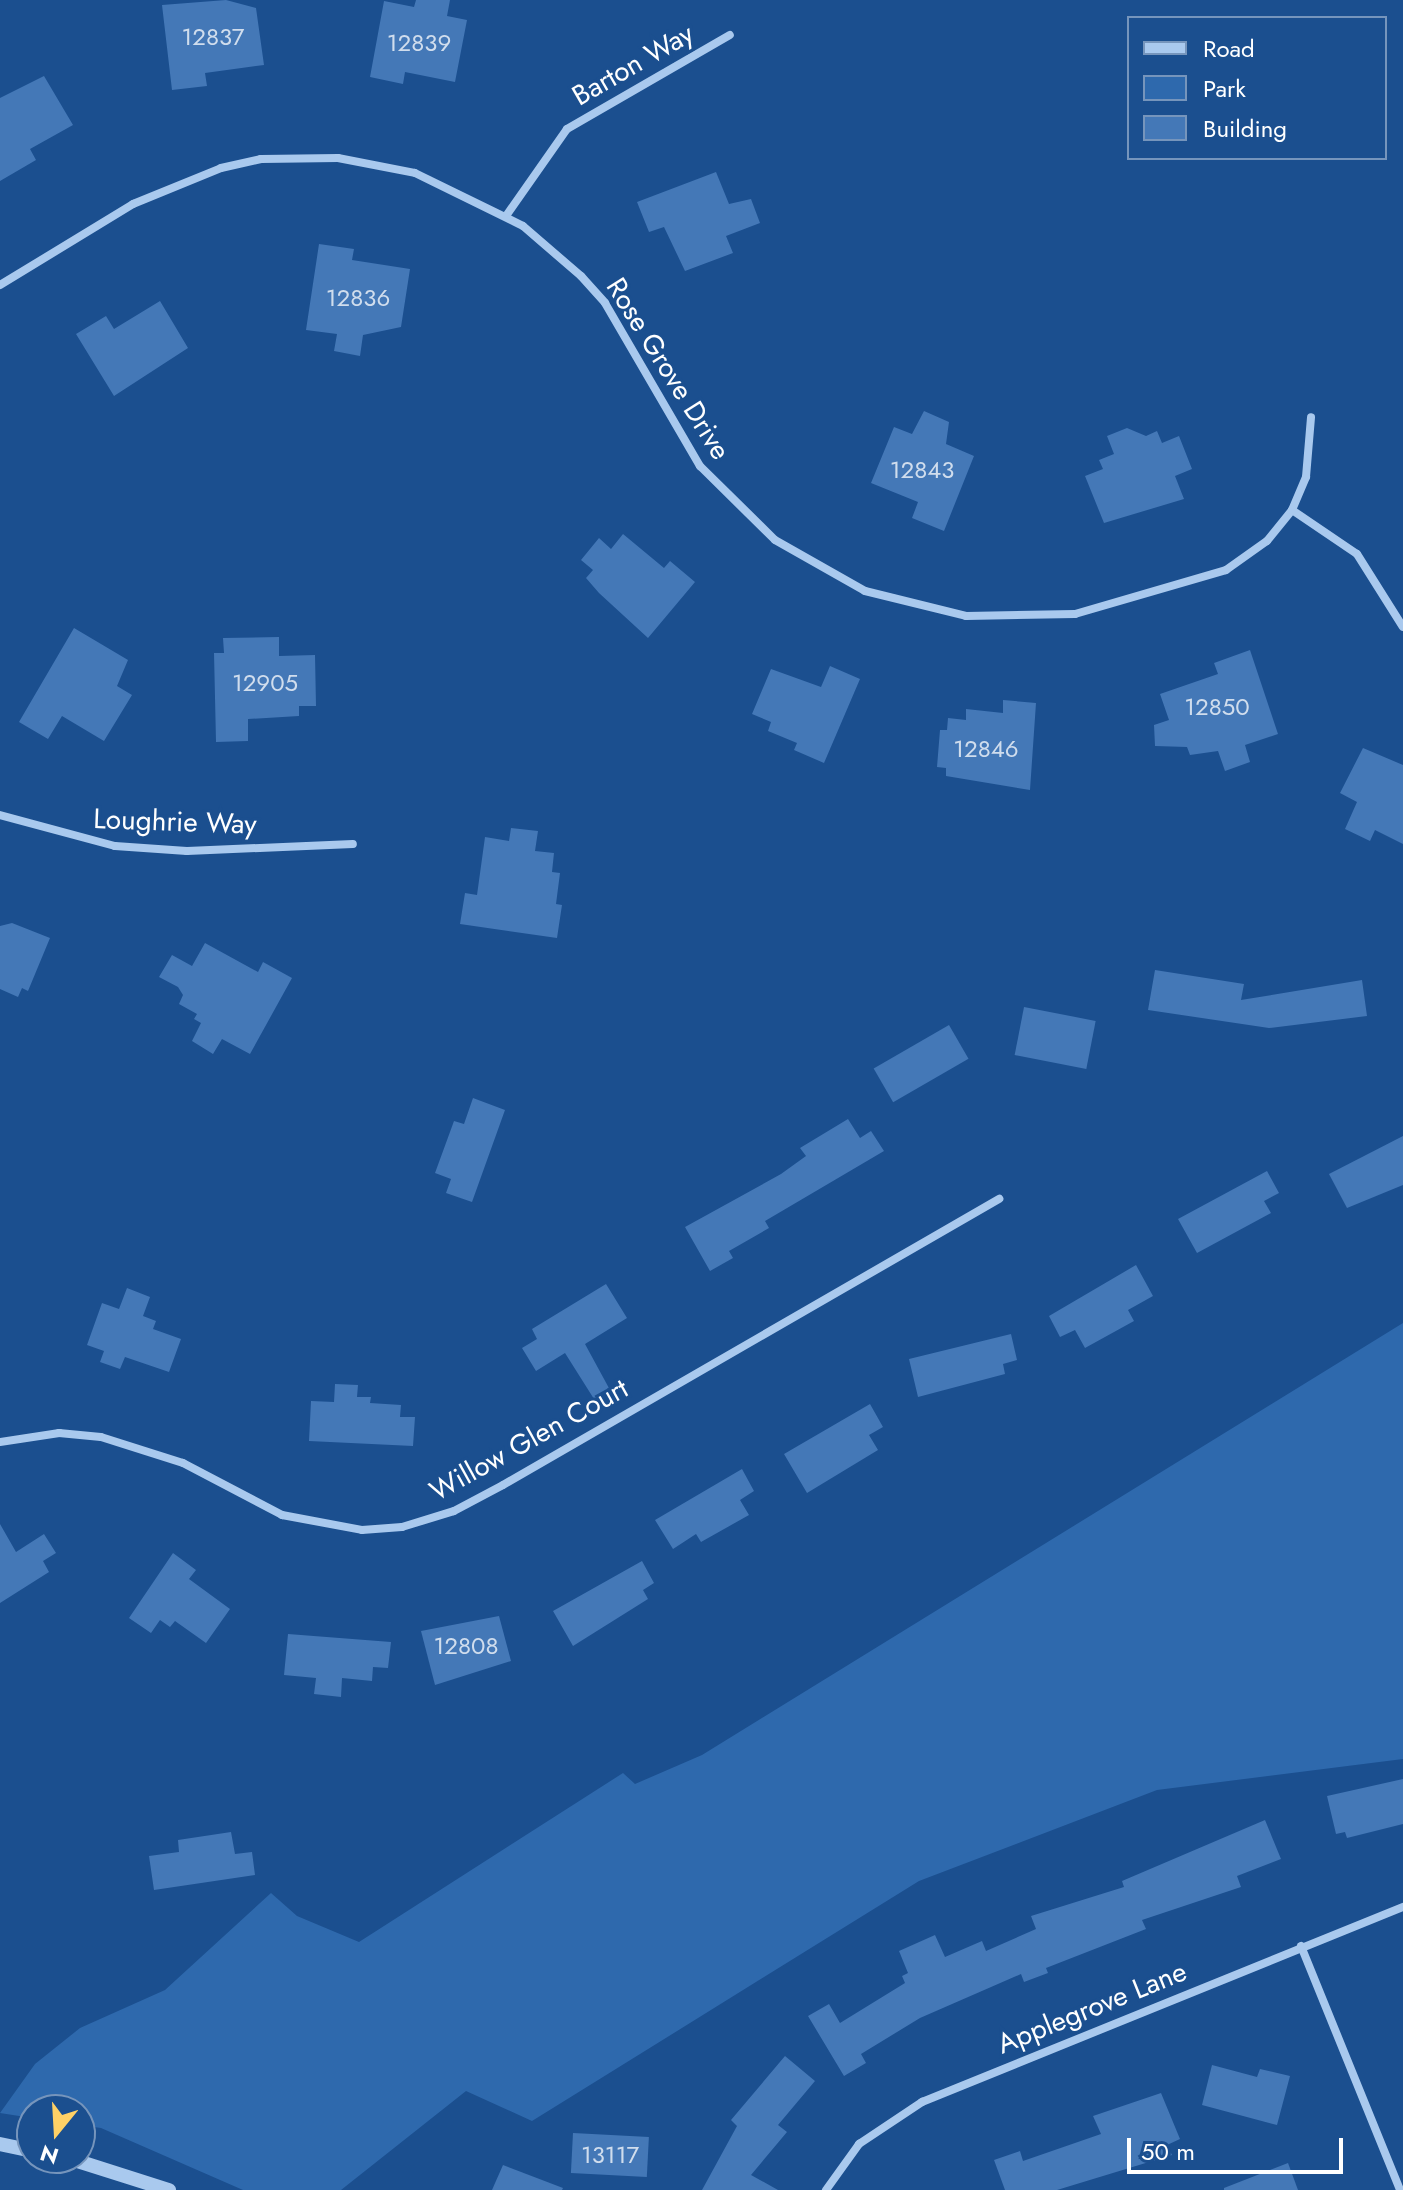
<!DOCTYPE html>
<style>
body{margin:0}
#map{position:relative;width:1403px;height:2190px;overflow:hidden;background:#1b4f8f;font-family:Jost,sans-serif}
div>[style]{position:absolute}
.green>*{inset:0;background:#2e69ad}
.building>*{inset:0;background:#4478b7;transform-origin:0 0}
.minor>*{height:8px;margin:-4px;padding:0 4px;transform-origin:4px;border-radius:4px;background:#a9c9ee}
.tertiary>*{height:14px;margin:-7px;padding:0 7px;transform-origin:7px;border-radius:7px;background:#a9c9ee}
span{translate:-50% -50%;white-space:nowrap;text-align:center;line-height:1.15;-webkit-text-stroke:6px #1b4f8f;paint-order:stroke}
.number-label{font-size:24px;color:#d0dded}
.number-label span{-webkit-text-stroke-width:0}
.street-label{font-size:28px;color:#fff}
.legend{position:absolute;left:1127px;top:16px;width:260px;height:144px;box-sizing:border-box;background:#1b4f8f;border:2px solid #7695bc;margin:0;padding:10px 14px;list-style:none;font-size:24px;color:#fff}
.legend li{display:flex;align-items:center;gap:16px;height:40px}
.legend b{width:40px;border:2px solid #7695bc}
.north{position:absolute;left:16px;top:2094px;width:80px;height:80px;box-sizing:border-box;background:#1b4f8f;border:2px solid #7695bc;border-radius:50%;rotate:198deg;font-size:22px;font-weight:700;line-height:32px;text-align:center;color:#fff}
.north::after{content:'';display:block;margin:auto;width:28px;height:36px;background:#ffd166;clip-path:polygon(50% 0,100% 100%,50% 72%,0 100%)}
.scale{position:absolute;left:1127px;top:2138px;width:216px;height:36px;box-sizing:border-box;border:4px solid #fff;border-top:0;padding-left:10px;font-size:24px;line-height:28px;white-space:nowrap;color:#fff;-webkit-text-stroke:6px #1b4f8f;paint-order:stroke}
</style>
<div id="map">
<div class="green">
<i style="clip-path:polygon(1403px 1323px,1403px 1759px,1157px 1790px,919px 1881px,532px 2121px,466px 2091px,341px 2190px,243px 2190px,101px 2128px,80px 2125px,80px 2110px,32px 2110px,32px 2118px,0 2113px,35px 2064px,80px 2028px,165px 1990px,271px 1893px,297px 1916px,359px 1942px,623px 1773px,635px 1784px,702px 1755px)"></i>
</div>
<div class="building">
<i style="clip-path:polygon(226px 0,256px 8px,264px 65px,205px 73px,207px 86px,172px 90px,162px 5px)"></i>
<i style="clip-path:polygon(416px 0,450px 0,447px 16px,467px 20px,455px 82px,405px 72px,403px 84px,370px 77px,384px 1px,414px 7px)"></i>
<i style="clip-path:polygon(44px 76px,73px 125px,30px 149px,36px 160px,0 181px,0 98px)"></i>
<i style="clip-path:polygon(716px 172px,729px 204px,751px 199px,760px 223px,726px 236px,733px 253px,685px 271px,664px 227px,649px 232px,637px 202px)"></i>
<i style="clip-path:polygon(319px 244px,354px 249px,352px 260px,410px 269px,401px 327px,363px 335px,360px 356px,334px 351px,337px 334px,306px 330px)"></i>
<i style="clip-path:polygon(160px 301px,188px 348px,114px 396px,76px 334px,106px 316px,114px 329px)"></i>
<i style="clip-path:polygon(924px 411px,949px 422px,946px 444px,974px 456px,944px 531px,912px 518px,918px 502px,871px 483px,894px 427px,912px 434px)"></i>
<i style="clip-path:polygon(1127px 428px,1146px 436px,1157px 431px,1162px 443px,1179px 436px,1192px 469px,1175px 476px,1184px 499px,1104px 523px,1085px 476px,1103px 469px,1099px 460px,1114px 454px,1107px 436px)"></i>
<i style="clip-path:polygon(623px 534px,664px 568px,670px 561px,695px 582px,648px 638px,599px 593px,586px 578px,593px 570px,581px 560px,599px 538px,611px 549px)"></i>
<i style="clip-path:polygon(74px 628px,128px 660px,117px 686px,132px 695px,104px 741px,62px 716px,48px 739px,19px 722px)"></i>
<i style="clip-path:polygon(279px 637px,279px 656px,315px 655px,316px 706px,299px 706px,299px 716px,248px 719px,248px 741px,216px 742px,214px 653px,224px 653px,223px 638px)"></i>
<i style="clip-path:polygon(1250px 650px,1278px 734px,1245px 745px,1250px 762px,1225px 771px,1218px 751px,1190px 755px,1187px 747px,1155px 746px,1154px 725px,1169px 720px,1160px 694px,1218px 674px,1214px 663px)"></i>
<i style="clip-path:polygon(830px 666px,860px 679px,824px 763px,794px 750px,797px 743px,768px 731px,771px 722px,752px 714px,771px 669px,821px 687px)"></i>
<i style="clip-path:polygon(1003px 700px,1036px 703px,1030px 790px,946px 776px,946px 768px,937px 767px,940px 730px,947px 730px,948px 718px,966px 720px,966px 709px,1003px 713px)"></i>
<i style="clip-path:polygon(1363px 748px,1403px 765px,1403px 844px,1375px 830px,1370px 841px,1345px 829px,1357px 802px,1340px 793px)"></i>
<i style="clip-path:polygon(511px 828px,538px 831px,535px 851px,554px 853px,552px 872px,560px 873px,556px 904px,562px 905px,557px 938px,460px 924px,465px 893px,477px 895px,485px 837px,509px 841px)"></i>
<i style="clip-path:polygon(12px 923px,50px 938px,28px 991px,22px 988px,18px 997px,0 989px,0 926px)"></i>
<i style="clip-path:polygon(205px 943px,258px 972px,263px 962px,292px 978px,250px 1054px,222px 1039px,213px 1054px,192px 1041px,201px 1023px,194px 1019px,197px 1014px,179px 1004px,183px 995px,178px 987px,159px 977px,172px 955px,192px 966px)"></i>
<i style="clip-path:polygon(1155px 970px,1244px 984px,1241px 1000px,1362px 980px,1367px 1016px,1269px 1028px,1148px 1010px)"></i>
<i style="left:1024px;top:1007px;width:73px;height:49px;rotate:11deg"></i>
<i style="left:949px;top:1025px;width:39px;height:87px;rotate:60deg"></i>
<i style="clip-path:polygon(473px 1098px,505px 1110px,472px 1202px,446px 1193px,451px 1179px,435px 1173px,454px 1121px,464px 1124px)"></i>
<i style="clip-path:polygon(848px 1119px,860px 1138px,871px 1131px,884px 1151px,765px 1221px,769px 1228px,729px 1251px,733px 1258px,710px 1271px,685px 1227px,781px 1174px,806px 1156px,800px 1148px)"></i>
<i style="clip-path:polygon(1403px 1136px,1403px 1185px,1347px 1208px,1329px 1174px)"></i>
<i style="clip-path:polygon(1267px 1171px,1279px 1193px,1264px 1201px,1271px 1213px,1197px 1253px,1178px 1219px)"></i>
<i style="clip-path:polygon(1136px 1265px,1153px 1296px,1128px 1310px,1134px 1321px,1085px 1348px,1075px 1330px,1060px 1337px,1049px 1316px)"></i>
<i style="clip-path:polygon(606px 1284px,627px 1318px,585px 1344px,610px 1390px,594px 1399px,565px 1353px,536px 1371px,522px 1348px,537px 1339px,532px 1329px)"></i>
<i style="clip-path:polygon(127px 1288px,150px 1297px,143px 1316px,156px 1321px,153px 1329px,181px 1339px,169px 1372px,125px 1357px,120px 1369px,100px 1362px,104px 1351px,87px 1345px,102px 1303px,119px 1309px)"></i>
<i style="clip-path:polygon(1011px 1334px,1017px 1360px,1003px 1364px,1005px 1374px,918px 1397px,909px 1359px)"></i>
<i style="clip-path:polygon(335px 1384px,358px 1385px,357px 1397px,371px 1397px,370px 1403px,401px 1405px,400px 1417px,415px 1417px,413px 1446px,309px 1441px,311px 1401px,334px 1402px)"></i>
<i style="clip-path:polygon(870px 1404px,883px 1427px,869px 1435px,878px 1450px,807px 1493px,784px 1454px)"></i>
<i style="clip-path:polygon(742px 1469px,754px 1491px,740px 1500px,749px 1515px,701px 1542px,696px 1534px,673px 1549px,655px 1520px)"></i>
<i style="clip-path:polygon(0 1524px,16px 1552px,44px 1534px,56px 1553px,43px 1561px,49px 1572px,0 1603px)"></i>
<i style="clip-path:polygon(173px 1553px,196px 1570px,189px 1579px,230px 1609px,206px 1643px,175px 1621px,170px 1627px,160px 1620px,151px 1633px,129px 1618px)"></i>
<i style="clip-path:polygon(642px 1561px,654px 1583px,643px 1590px,648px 1599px,573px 1646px,553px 1611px)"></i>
<i style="clip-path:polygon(499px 1616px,511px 1661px,435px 1685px,421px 1631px)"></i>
<i style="clip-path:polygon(288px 1634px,391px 1642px,388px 1668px,373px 1667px,372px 1681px,342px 1678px,341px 1697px,314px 1694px,316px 1678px,284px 1675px)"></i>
<i style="clip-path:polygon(1403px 1779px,1403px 1824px,1347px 1838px,1345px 1832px,1336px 1834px,1327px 1796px)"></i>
<i style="clip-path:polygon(1265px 1820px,1281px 1859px,1237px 1876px,1241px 1887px,1142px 1920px,1146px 1929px,1046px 1968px,1048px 1973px,1024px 1982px,1021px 1974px,920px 2018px,861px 2054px,866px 2063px,844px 2076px,808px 2016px,829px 2004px,840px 2023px,905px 1983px,902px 1976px,908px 1973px,899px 1951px,935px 1935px,945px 1957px,982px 1941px,986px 1951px,1036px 1929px,1031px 1916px,1124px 1887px,1122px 1881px)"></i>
<i style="clip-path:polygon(231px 1832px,235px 1854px,252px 1852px,255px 1875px,154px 1890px,149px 1856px,179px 1852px,178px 1840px)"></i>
<i style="clip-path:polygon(785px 2056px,815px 2081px,778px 2125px,787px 2132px,751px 2175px,778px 2190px,702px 2190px,737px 2126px,731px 2120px)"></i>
<i style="clip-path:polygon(1212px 2065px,1257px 2077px,1260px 2069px,1290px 2076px,1277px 2125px,1202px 2105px)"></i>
<i style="clip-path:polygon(1161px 2093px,1180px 2139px,1167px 2145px,1172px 2155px,1057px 2190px,1005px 2190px,994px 2160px,1020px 2151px,1023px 2161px,1101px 2134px,1093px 2116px)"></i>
<i style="left:573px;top:2133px;width:76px;height:40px;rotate:3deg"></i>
<i style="clip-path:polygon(1288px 2163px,1298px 2190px,1224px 2190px,1224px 2188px)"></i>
<i style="clip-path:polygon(503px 2165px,563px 2188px,562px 2190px,492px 2190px)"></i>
</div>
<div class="minor">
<i style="left:506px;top:216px;width:106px;rotate:-55deg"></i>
<i style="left:567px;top:129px;width:188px;rotate:-30deg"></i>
<i style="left:0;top:285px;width:156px;rotate:-31.3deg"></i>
<i style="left:133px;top:204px;width:95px;rotate:-22.2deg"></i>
<i style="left:221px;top:168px;width:41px;rotate:-12.7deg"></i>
<i style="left:261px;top:159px;width:77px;rotate:-0.7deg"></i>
<i style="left:338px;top:158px;width:78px;rotate:11deg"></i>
<i style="left:415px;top:173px;width:120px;rotate:26.1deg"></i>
<i style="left:523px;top:226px;width:77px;rotate:40.8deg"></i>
<i style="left:581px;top:276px;width:36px;rotate:48deg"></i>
<i style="left:605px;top:303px;width:189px;rotate:59.8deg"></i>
<i style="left:700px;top:466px;width:105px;rotate:44.6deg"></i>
<i style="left:775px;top:540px;width:103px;rotate:29.5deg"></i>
<i style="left:865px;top:591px;width:104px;rotate:13.9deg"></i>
<i style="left:966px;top:616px;width:109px;rotate:-1.1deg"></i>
<i style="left:1075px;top:614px;width:157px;rotate:-16.2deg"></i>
<i style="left:1226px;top:570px;width:50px;rotate:-35.3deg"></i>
<i style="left:1267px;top:541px;width:40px;rotate:-51deg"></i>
<i style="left:1292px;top:510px;width:36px;rotate:-67deg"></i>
<i style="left:1306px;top:477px;width:60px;rotate:-85.2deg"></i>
<i style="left:1292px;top:510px;width:78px;rotate:34.1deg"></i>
<i style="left:1357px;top:554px;width:86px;rotate:57.8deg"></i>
<i style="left:0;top:815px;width:119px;rotate:15.1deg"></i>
<i style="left:115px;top:846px;width:72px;rotate:4deg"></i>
<i style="left:187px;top:851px;width:166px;rotate:-2.4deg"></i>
<i style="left:0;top:1442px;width:60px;rotate:-8.7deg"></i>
<i style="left:59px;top:1433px;width:42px;rotate:5.4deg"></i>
<i style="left:101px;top:1437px;width:86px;rotate:17.6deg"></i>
<i style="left:183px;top:1463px;width:112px;rotate:27.7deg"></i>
<i style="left:282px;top:1515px;width:81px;rotate:10.6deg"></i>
<i style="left:362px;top:1530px;width:40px;rotate:-4.3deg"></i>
<i style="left:402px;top:1527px;width:54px;rotate:-17.1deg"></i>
<i style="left:454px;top:1511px;width:55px;rotate:-28deg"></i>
<i style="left:503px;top:1485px;width:573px;rotate:-29.97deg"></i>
<i style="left:1301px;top:1946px;width:263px;rotate:67.9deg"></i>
<i style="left:826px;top:2190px;width:57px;rotate:-54.3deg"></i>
<i style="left:859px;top:2144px;width:76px;rotate:-33.7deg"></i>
<i style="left:922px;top:2102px;width:519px;rotate:-22.07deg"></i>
</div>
<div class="tertiary">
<i style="left:0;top:2144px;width:33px;rotate:12deg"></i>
<i style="left:68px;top:2158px;width:106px;rotate:17.6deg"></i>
</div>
<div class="number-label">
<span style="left:213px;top:37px">12837</span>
<span style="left:419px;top:43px">12839</span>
<span style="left:358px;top:298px">12836</span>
<span style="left:922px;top:470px">12843</span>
<span style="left:265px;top:683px">12905</span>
<span style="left:1217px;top:707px">12850</span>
<span style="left:986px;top:749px">12846</span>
<span style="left:466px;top:1646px">12808</span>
<span style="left:610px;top:2155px">13117</span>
</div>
<div class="street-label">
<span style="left:633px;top:65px;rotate:-30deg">Barton Way</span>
<span style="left:668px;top:369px;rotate:58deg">Rose Grove Drive</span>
<span style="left:175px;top:822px;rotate:2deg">Loughrie Way</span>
<span style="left:529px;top:1440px;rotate:-29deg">Willow Glen Court</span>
<span style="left:1092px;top:2008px;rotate:-22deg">Applegrove Lane</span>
</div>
<ul class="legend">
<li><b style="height:10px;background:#a9c9ee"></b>Road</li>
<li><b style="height:22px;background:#2e69ad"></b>Park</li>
<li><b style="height:22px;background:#4478b7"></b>Building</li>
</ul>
<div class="north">N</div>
<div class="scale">50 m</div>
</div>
